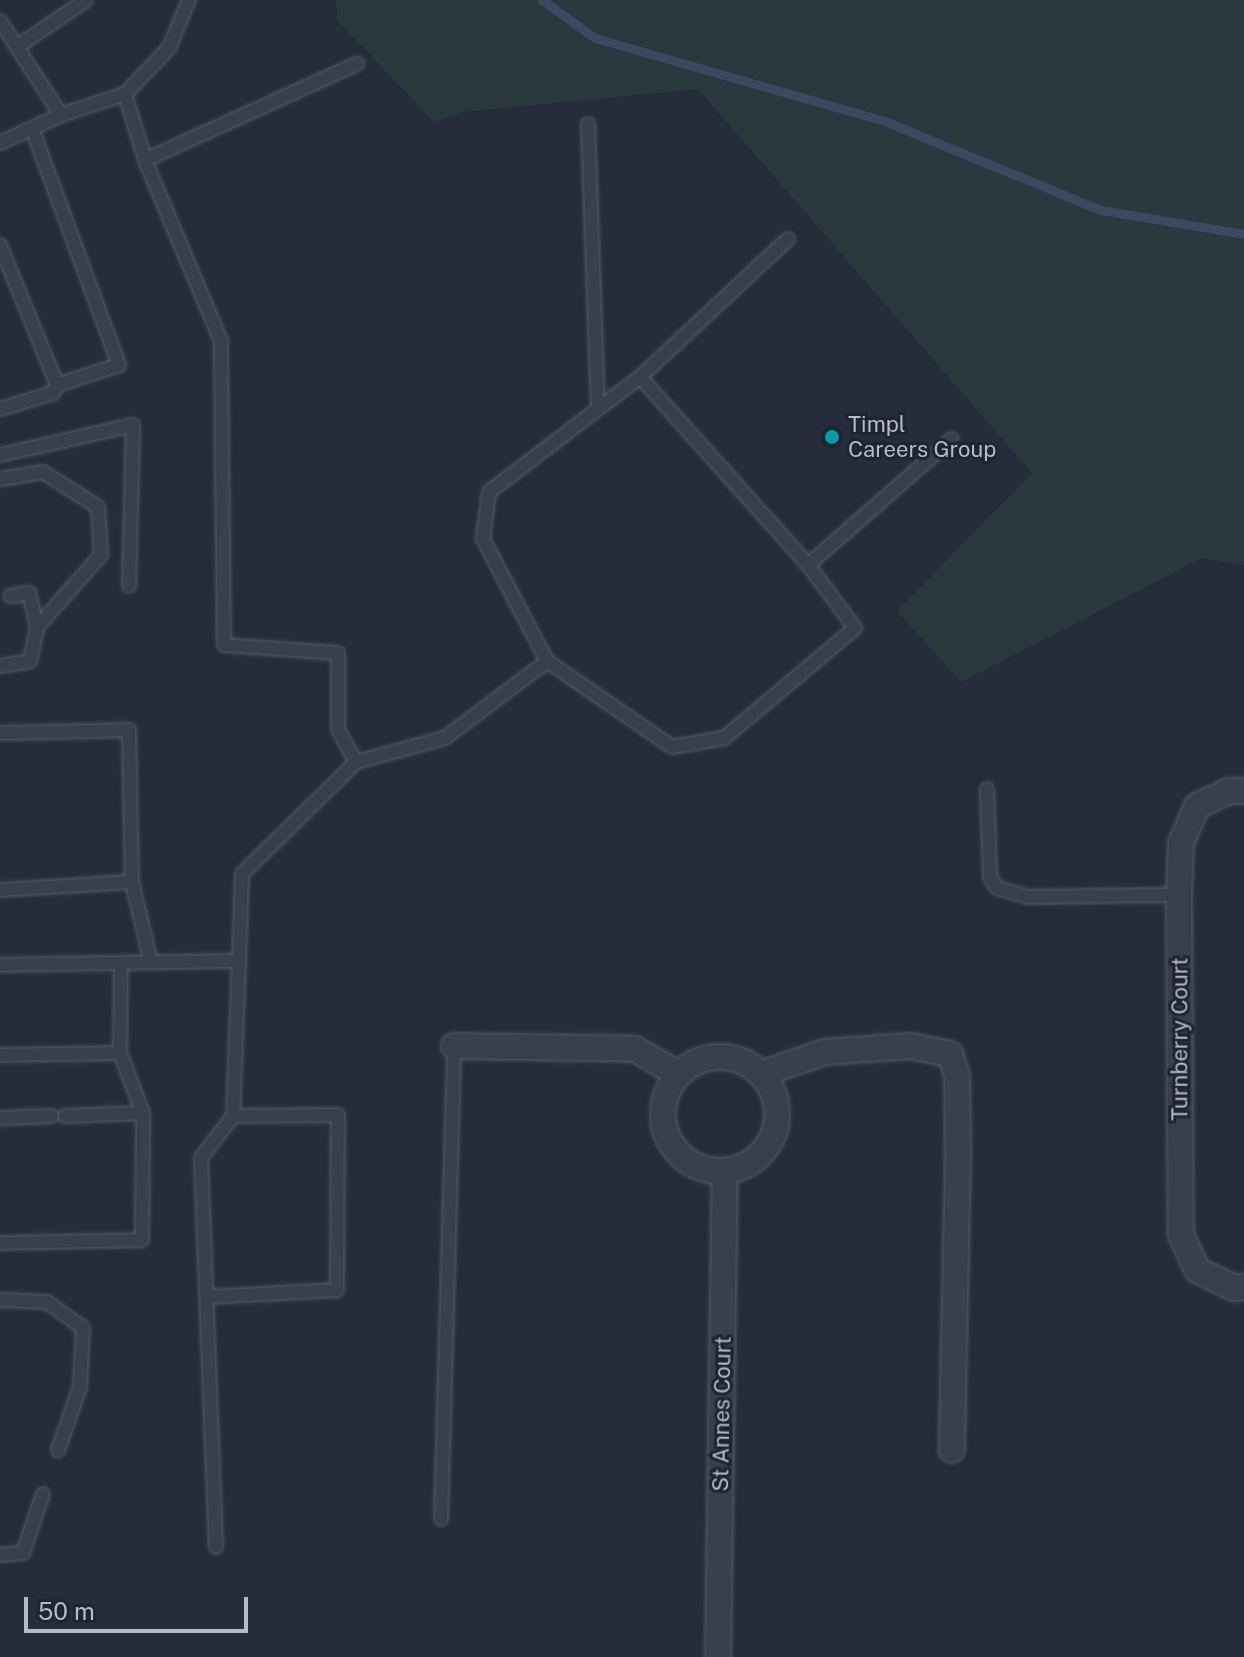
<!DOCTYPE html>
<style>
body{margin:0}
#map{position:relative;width:1244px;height:1657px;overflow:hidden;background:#262c3b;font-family:"Public Sans",sans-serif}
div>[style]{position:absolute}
.green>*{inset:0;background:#29393d}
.stream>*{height:9px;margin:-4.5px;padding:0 4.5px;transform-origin:4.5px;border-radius:4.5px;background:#3d4962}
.roads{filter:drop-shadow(0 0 2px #545a66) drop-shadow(0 0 2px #545a66)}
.lane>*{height:12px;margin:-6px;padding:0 6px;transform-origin:6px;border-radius:6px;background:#393f4b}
.street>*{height:24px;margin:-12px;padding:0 12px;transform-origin:12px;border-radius:12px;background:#393f4b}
.street>.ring{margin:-12px;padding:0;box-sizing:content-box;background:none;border:24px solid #393f4b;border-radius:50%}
.dots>*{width:22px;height:22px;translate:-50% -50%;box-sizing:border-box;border:4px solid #1e2430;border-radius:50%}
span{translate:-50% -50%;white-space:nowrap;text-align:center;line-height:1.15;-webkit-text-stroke:6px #1e2430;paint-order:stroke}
.poi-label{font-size:22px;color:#b5bac7}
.left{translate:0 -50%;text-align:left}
.street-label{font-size:22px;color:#b5bac7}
.scale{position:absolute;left:24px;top:1597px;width:224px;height:36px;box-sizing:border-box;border:4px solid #b5bac7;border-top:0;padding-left:10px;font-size:24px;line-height:28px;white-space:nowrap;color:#b5bac7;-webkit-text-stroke:6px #1e2430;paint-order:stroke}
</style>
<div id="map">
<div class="green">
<i style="clip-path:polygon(336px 0,1244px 0,1244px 565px,1202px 558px,961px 682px,897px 611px,1032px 473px,698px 89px,462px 112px,434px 122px,337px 20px)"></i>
</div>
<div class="stream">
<i style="left:542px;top:0;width:65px;rotate:35.6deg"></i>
<i style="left:595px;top:38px;width:304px;rotate:16deg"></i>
<i style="left:887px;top:122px;width:231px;rotate:22.4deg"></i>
<i style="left:1101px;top:210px;width:145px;rotate:9.5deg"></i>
</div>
<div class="roads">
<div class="lane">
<i style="left:0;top:21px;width:112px;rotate:57deg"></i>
<i style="left:61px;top:115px;width:67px;rotate:-18.2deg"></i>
<i style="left:125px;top:94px;width:64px;rotate:-46.3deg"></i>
<i style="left:169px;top:48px;width:52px;rotate:-67.4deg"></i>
<i style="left:17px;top:47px;width:83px;rotate:-34.3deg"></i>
<i style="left:125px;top:94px;width:69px;rotate:73.1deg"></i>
<i style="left:588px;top:124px;width:284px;rotate:88deg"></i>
<i style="left:0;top:143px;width:67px;rotate:-24.7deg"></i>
<i style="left:788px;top:239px;width:202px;rotate:137deg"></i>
<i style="left:640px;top:377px;width:252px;rotate:48.2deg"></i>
<i style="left:0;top:245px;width:151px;rotate:67.8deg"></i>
<i style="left:57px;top:385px;width:65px;rotate:-17.9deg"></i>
<i style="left:119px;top:365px;width:252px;rotate:-110.2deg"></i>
<i style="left:0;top:409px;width:55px;rotate:-16.8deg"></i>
<i style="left:53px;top:393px;width:9px;rotate:-63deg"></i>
<i style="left:0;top:455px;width:136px;rotate:-12.7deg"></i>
<i style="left:133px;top:425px;width:161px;rotate:91.4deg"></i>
<i style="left:0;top:479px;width:44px;rotate:-9.2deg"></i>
<i style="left:43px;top:472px;width:65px;rotate:32.5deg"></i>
<i style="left:98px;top:507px;width:48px;rotate:86.4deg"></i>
<i style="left:101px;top:555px;width:96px;rotate:131.6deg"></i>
<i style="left:547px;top:661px;width:138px;rotate:-117.7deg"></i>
<i style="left:483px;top:539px;width:47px;rotate:-82.7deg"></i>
<i style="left:489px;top:492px;width:190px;rotate:-37.3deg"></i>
<i style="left:0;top:666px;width:30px;rotate:-9deg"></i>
<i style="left:30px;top:661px;width:35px;rotate:-78deg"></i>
<i style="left:37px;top:627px;width:35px;rotate:-103deg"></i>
<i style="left:29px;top:593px;width:19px;rotate:171deg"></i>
<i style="left:0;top:733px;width:129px;rotate:-1.3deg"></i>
<i style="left:129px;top:730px;width:152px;rotate:88.9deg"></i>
<i style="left:132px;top:882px;width:82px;rotate:76.6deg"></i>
<i style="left:356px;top:762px;width:38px;rotate:-119deg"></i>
<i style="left:338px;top:729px;width:76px;rotate:-90deg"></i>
<i style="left:338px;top:653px;width:114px;rotate:-176deg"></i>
<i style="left:224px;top:645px;width:304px;rotate:-90.6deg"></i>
<i style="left:221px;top:341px;width:196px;rotate:-112.8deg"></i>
<i style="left:145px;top:160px;width:233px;rotate:-24.4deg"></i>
<i style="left:987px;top:789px;width:88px;rotate:88deg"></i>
<i style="left:990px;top:877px;width:13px;rotate:58deg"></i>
<i style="left:997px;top:888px;width:32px;rotate:16deg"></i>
<i style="left:1028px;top:897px;width:151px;rotate:-0.8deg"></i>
<i style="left:0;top:890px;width:132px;rotate:-3.5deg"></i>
<i style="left:239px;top:961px;width:87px;rotate:-88deg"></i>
<i style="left:242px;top:874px;width:160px;rotate:-44.5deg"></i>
<i style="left:356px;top:762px;width:92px;rotate:-15.1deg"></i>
<i style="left:445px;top:738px;width:128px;rotate:-37deg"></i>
<i style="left:547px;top:661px;width:152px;rotate:34.5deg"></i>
<i style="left:672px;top:747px;width:53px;rotate:-9.8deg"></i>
<i style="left:724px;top:738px;width:171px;rotate:-40deg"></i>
<i style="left:855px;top:628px;width:79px;rotate:-126.7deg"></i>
<i style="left:808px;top:565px;width:191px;rotate:-41.2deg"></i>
<i style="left:0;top:965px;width:239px;rotate:-1deg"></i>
<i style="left:239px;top:961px;width:155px;rotate:92.2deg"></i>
<i style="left:233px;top:1116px;width:53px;rotate:127.3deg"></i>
<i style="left:201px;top:1158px;width:389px;rotate:87.8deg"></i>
<i style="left:120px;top:1053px;width:64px;rotate:69deg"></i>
<i style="left:0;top:1055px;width:120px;rotate:-1deg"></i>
<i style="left:120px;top:1053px;width:90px;rotate:-89.4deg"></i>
<i style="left:0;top:1118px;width:52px;rotate:-2.2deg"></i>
<i style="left:0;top:1243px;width:142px;rotate:-1.2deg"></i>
<i style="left:142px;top:1240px;width:127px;rotate:-89.5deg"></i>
<i style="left:143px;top:1113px;width:78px;rotate:177.8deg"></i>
<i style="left:207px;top:1297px;width:130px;rotate:-3.1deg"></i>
<i style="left:337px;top:1290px;width:175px;rotate:-89.7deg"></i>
<i style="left:338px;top:1115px;width:105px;rotate:179.5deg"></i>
<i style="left:0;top:1300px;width:47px;rotate:2.4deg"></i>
<i style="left:47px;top:1302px;width:44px;rotate:35.8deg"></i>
<i style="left:83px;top:1328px;width:59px;rotate:92.9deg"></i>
<i style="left:80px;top:1387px;width:67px;rotate:109.2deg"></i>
<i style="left:441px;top:1519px;width:473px;rotate:-88.4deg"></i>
<i style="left:0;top:1555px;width:23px;rotate:-5deg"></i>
<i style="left:23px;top:1553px;width:62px;rotate:-71.3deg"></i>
</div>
<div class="street">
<i style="left:1244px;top:791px;width:15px;rotate:180deg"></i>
<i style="left:1229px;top:791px;width:35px;rotate:155deg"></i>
<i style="left:1197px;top:806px;width:40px;rotate:113.4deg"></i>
<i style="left:1181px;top:843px;width:52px;rotate:92.2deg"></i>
<i style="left:1179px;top:895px;width:340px;rotate:89.7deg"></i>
<i style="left:1181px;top:1235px;width:38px;rotate:65deg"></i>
<i style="left:1197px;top:1270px;width:41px;rotate:25.9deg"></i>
<i style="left:1234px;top:1288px;width:10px;rotate:-6deg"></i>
<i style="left:454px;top:1046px;width:181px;rotate:0.9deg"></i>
<i style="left:635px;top:1049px;width:50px;rotate:30.2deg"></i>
<i class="ring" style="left:663px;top:1057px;width:90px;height:90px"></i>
<i style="left:761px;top:1074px;width:68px;rotate:-19deg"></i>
<i style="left:825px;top:1052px;width:85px;rotate:-4deg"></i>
<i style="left:910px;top:1046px;width:41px;rotate:11.3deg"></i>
<i style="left:950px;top:1054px;width:23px;rotate:72deg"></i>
<i style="left:957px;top:1076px;width:78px;rotate:89.3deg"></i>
<i style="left:958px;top:1154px;width:296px;rotate:91.2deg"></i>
<i style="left:718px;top:1657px;width:486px;rotate:-89.2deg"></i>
</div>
</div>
<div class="dots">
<i style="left:832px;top:437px;background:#0f9aa8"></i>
</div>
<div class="poi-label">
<span class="left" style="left:848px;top:437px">Timpl<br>Careers Group</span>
</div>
<div class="street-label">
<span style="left:1180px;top:1039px;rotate:-90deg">Turnberry Court</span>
<span style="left:722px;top:1414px;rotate:-89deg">St Annes Court</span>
</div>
<div class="scale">50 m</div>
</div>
